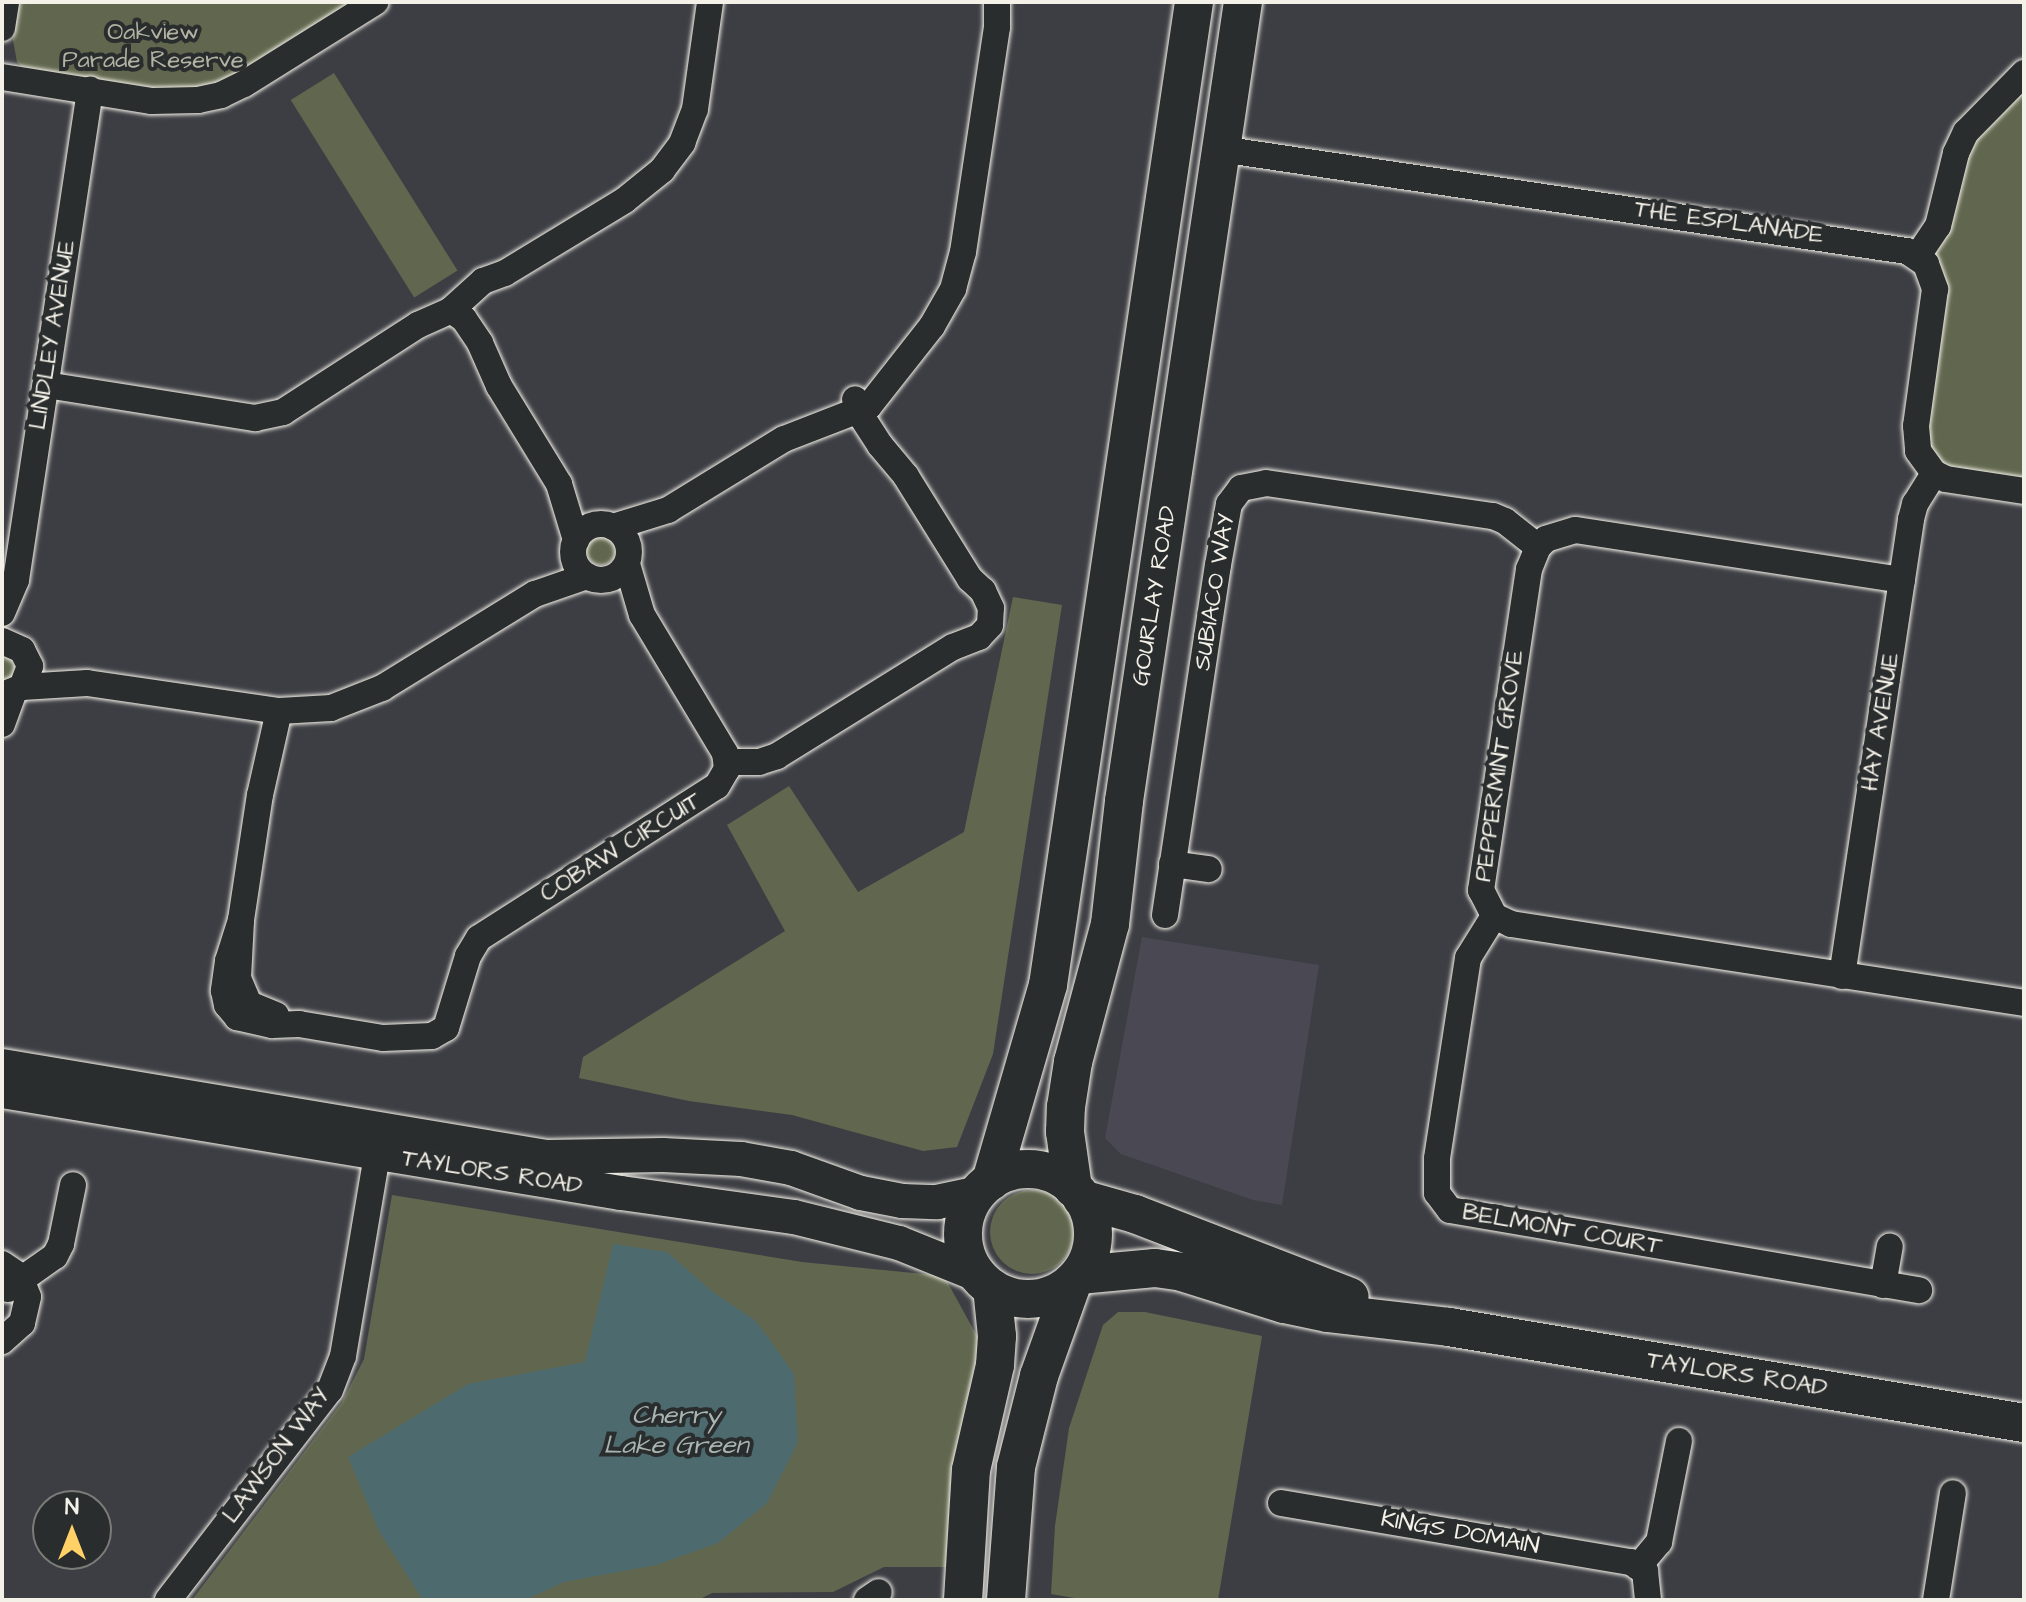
<!DOCTYPE html>
<style>
body{margin:0}
#map{position:relative;width:2026px;height:1602px;overflow:hidden;background:#3d3e44;font-family:"Architects Daughter",sans-serif}
div>[style]{position:absolute}
.built>*{inset:0;background:#4a4953}
.green>*{inset:0;background:#61674e;transform-origin:0 0}
.round{border-radius:50%}
.water>*{inset:0;background:#4d6b6f}
.roads{filter:drop-shadow(0 0 2px #f4f1e8) drop-shadow(0 0 2px #f4f1e8)}
.minor>*{height:26px;margin:-13px;padding:0 13px;transform-origin:13px;border-radius:13px;background:#2a2d2e}
.minor>.ring{margin:-13px;padding:0;box-sizing:content-box;background:none;border:26px solid #2a2d2e;border-radius:50%}
.tertiary>*{height:34px;margin:-17px;padding:0 17px;transform-origin:17px;border-radius:17px;background:#2a2d2e}
.secondary>*{height:38px;margin:-19px;padding:0 19px;transform-origin:19px;border-radius:19px;background:#2a2d2e}
.secondary>.ring{margin:-19px;padding:0;box-sizing:content-box;background:none;border:38px solid #2a2d2e;border-radius:50%}
span{translate:-50% -50%;white-space:nowrap;text-align:center;line-height:1.15;-webkit-text-stroke:8px #2a2d2e;paint-order:stroke}
.park-label{font-size:24px;color:#b2b3a3}
.street-label{font-size:24px;color:#f4f1e8}
.water-label{font-size:26px;color:#a9b5b2;font-style:italic}
.frame{position:absolute;inset:0;border:4px solid #f4f1e8;pointer-events:none}
.north{position:absolute;left:32px;top:1490px;width:80px;height:80px;box-sizing:border-box;background:#2a2d2e;border:2px solid #7b7b78;border-radius:50%;rotate:0deg;font-size:22px;font-weight:700;line-height:32px;text-align:center;color:#f4f1e8}
.north::after{content:'';display:block;margin:auto;width:28px;height:36px;background:#ffd166;clip-path:polygon(50% 0,100% 100%,50% 72%,0 100%)}
</style>
<div id="map">
<div class="built">
<i style="clip-path:polygon(1142px 937px,1319px 965px,1282px 1205px,1253px 1200px,1121px 1154px,1105px 1138px)"></i>
</div>
<div class="green">
<i style="clip-path:polygon(19px 2px,360px 2px,219px 85px,166px 94px,27px 72px,17px 62px,13px 40px)"></i>
<i style="left:334px;top:73px;width:233px;height:51px;rotate:58deg"></i>
<i style="clip-path:polygon(2024px 87px,2024px 490px,1925px 462px,1926px 264px,1971px 135px)"></i>
<i class="round" style="left:587px;top:537px;width:28px;height:28px"></i>
<i style="clip-path:polygon(1013px 597px,1062px 605px,993px 1054px,957px 1147px,923px 1151px,792px 1115px,689px 1101px,579px 1078px,583px 1057px,785px 931px,727px 825px,789px 786px,858px 892px,964px 832px)"></i>
<i style="clip-path:polygon(2px 656px,12px 660px,16px 671px,11px 679px,2px 682px)"></i>
<i class="round" style="left:990px;top:1190px;width:84px;height:84px"></i>
<i style="clip-path:polygon(392px 1195px,802px 1262px,944px 1276px,982px 1345px,950px 1567px,884px 1567px,833px 1592px,712px 1593px,698px 1600px,192px 1600px,342px 1402px,364px 1359px)"></i>
<i style="clip-path:polygon(1118px 1312px,1145px 1312px,1262px 1336px,1218px 1600px,1086px 1600px,1051px 1594px,1055px 1526px,1069px 1428px,1103px 1325px)"></i>
</div>
<div class="water">
<i style="clip-path:polygon(613px 1244px,667px 1252px,713px 1292px,756px 1321px,794px 1374px,798px 1442px,767px 1503px,718px 1543px,656px 1565px,564px 1582px,525px 1600px,423px 1600px,379px 1531px,348px 1457px,468px 1384px,585px 1362px)"></i>
</div>
<div class="roads">
<div class="minor">
<i style="left:2px;top:28px;width:26px;rotate:-81deg"></i>
<i style="left:2px;top:77px;width:152px;rotate:9.1deg"></i>
<i style="left:152px;top:101px;width:46px;rotate:-1.2deg"></i>
<i style="left:198px;top:100px;width:24px;rotate:-12deg"></i>
<i style="left:221px;top:95px;width:25px;rotate:-26deg"></i>
<i style="left:244px;top:84px;width:155px;rotate:-32deg"></i>
<i style="left:1220px;top:149px;width:695px;rotate:8.45deg"></i>
<i style="left:1907px;top:251px;width:23px;rotate:34deg"></i>
<i style="left:1926px;top:264px;width:27px;rotate:70deg"></i>
<i style="left:1935px;top:289px;width:138px;rotate:97.9deg"></i>
<i style="left:1916px;top:426px;width:25px;rotate:85deg"></i>
<i style="left:1918px;top:451px;width:27px;rotate:54deg"></i>
<i style="left:1934px;top:473px;width:13px;rotate:27deg"></i>
<i style="left:1946px;top:479px;width:79px;rotate:8.7deg"></i>
<i style="left:1917px;top:257px;width:37px;rotate:-56deg"></i>
<i style="left:1938px;top:226px;width:75px;rotate:-76.1deg"></i>
<i style="left:1956px;top:153px;width:23px;rotate:-65deg"></i>
<i style="left:1966px;top:132px;width:83px;rotate:-45.5deg"></i>
<i style="left:451px;top:310px;width:16px;rotate:35deg"></i>
<i style="left:464px;top:319px;width:29px;rotate:56deg"></i>
<i style="left:480px;top:343px;width:47px;rotate:66.2deg"></i>
<i style="left:499px;top:386px;width:115px;rotate:58.5deg"></i>
<i style="left:559px;top:484px;width:59px;rotate:73.1deg"></i>
<i style="left:46px;top:385px;width:212px;rotate:9deg"></i>
<i style="left:255px;top:418px;width:29px;rotate:-12deg"></i>
<i style="left:283px;top:412px;width:161px;rotate:-32.8deg"></i>
<i style="left:418px;top:325px;width:36px;rotate:-24deg"></i>
<i style="left:451px;top:310px;width:43px;rotate:-42.2deg"></i>
<i style="left:483px;top:281px;width:23px;rotate:-20deg"></i>
<i style="left:505px;top:273px;width:140px;rotate:-31.3deg"></i>
<i style="left:625px;top:200px;width:48px;rotate:-39deg"></i>
<i style="left:662px;top:170px;width:34px;rotate:-53deg"></i>
<i style="left:682px;top:143px;width:36px;rotate:-69deg"></i>
<i style="left:695px;top:109px;width:108px;rotate:-82deg"></i>
<i class="ring" style="left:573px;top:524px;width:30px;height:30px"></i>
<i style="left:613px;top:527px;width:58px;rotate:-17.2deg"></i>
<i style="left:668px;top:510px;width:136px;rotate:-31.5deg"></i>
<i style="left:784px;top:439px;width:91px;rotate:-21.2deg"></i>
<i style="left:869px;top:406px;width:102px;rotate:-51.8deg"></i>
<i style="left:932px;top:326px;width:43px;rotate:-60.4deg"></i>
<i style="left:953px;top:289px;width:38px;rotate:-75deg"></i>
<i style="left:963px;top:252px;width:228px;rotate:-81.4deg"></i>
<i style="left:997px;top:27px;width:25px;rotate:-90deg"></i>
<i style="left:1902px;top:580px;width:331px;rotate:-171.3deg"></i>
<i style="left:1575px;top:530px;width:30px;rotate:163deg"></i>
<i style="left:1546px;top:539px;width:11px;rotate:135deg"></i>
<i style="left:1538px;top:547px;width:24px;rotate:112deg"></i>
<i style="left:1529px;top:569px;width:325px;rotate:98.5deg"></i>
<i style="left:1481px;top:890px;width:29px;rotate:63deg"></i>
<i style="left:1494px;top:916px;width:19px;rotate:25deg"></i>
<i style="left:1511px;top:924px;width:519px;rotate:8.75deg"></i>
<i style="left:2px;top:613px;width:36px;rotate:-67deg"></i>
<i style="left:16px;top:580px;width:496px;rotate:-81.4deg"></i>
<i style="left:2px;top:641px;width:22px;rotate:24deg"></i>
<i style="left:22px;top:650px;width:18px;rotate:63deg"></i>
<i style="left:30px;top:666px;width:22px;rotate:111deg"></i>
<i style="left:22px;top:687px;width:22px;rotate:158deg"></i>
<i style="left:22px;top:687px;width:65px;rotate:-3.5deg"></i>
<i style="left:87px;top:683px;width:194px;rotate:8.3deg"></i>
<i style="left:279px;top:711px;width:52px;rotate:-3.3deg"></i>
<i style="left:331px;top:708px;width:55px;rotate:-21.4deg"></i>
<i style="left:382px;top:688px;width:180px;rotate:-31.6deg"></i>
<i style="left:535px;top:594px;width:55px;rotate:-19.1deg"></i>
<i style="left:2px;top:724px;width:33px;rotate:-70deg"></i>
<i style="left:727px;top:762px;width:32px"></i>
<i style="left:759px;top:762px;width:19px;rotate:-18deg"></i>
<i style="left:777px;top:756px;width:207px;rotate:-31.8deg"></i>
<i style="left:953px;top:647px;width:28px;rotate:-21deg"></i>
<i style="left:979px;top:637px;width:16px;rotate:-47deg"></i>
<i style="left:990px;top:625px;width:17px;rotate:-87deg"></i>
<i style="left:991px;top:608px;width:19px;rotate:-115deg"></i>
<i style="left:983px;top:591px;width:18px;rotate:-137deg"></i>
<i style="left:970px;top:579px;width:121px;rotate:-121.9deg"></i>
<i style="left:906px;top:476px;width:40px;rotate:-130deg"></i>
<i style="left:880px;top:445px;width:40px;rotate:-122.9deg"></i>
<i style="left:858px;top:411px;width:12px;rotate:-104deg"></i>
<i style="left:1172px;top:864px;width:37px;rotate:8deg"></i>
<i style="left:1165px;top:915px;width:354px;rotate:-81.4deg"></i>
<i style="left:1218px;top:565px;width:62px;rotate:-79.8deg"></i>
<i style="left:1229px;top:504px;width:20px;rotate:-53deg"></i>
<i style="left:1241px;top:488px;width:25px;rotate:-11deg"></i>
<i style="left:1266px;top:483px;width:229px;rotate:8.3deg"></i>
<i style="left:1493px;top:516px;width:13px;rotate:23deg"></i>
<i style="left:1505px;top:521px;width:42px;rotate:38.2deg"></i>
<i style="left:1494px;top:916px;width:49px;rotate:121.8deg"></i>
<i style="left:1468px;top:958px;width:203px;rotate:98.8deg"></i>
<i style="left:1437px;top:1159px;width:34px;rotate:90deg"></i>
<i style="left:1437px;top:1193px;width:21px;rotate:53deg"></i>
<i style="left:1450px;top:1210px;width:476px;rotate:9.7deg"></i>
<i style="left:241px;top:920px;width:43px;rotate:107.6deg"></i>
<i style="left:228px;top:961px;width:30px;rotate:98deg"></i>
<i style="left:224px;top:991px;width:14px;rotate:78deg"></i>
<i style="left:227px;top:1005px;width:16px;rotate:50deg"></i>
<i style="left:237px;top:1017px;width:36px;rotate:13deg"></i>
<i style="left:272px;top:1025px;width:27px;rotate:-2deg"></i>
<i style="left:299px;top:1024px;width:85px;rotate:9.5deg"></i>
<i style="left:383px;top:1038px;width:49px;rotate:-2.3deg"></i>
<i style="left:432px;top:1036px;width:16px;rotate:-30deg"></i>
<i style="left:446px;top:1028px;width:75px;rotate:-73deg"></i>
<i style="left:468px;top:956px;width:21px;rotate:-59deg"></i>
<i style="left:479px;top:938px;width:282px;rotate:-32.6deg"></i>
<i style="left:717px;top:786px;width:20px;rotate:-60deg"></i>
<i style="left:727px;top:769px;width:16px;rotate:-97deg"></i>
<i style="left:725px;top:753px;width:161px;rotate:-121deg"></i>
<i style="left:642px;top:615px;width:53px;rotate:-106.4deg"></i>
<i style="left:1842px;top:976px;width:462px;rotate:-81.4deg"></i>
<i style="left:1911px;top:519px;width:16px;rotate:-75deg"></i>
<i style="left:1915px;top:504px;width:36px;rotate:-58deg"></i>
<i style="left:276px;top:1015px;width:29px;rotate:-158deg"></i>
<i style="left:249px;top:1004px;width:28px;rotate:-113deg"></i>
<i style="left:238px;top:978px;width:58px;rotate:-87deg"></i>
<i style="left:241px;top:920px;width:126px;rotate:-81.4deg"></i>
<i style="left:260px;top:795px;width:86px;rotate:-77.3deg"></i>
<i style="left:2px;top:1264px;width:22px;rotate:34deg"></i>
<i style="left:20px;top:1276px;width:22px;rotate:69deg"></i>
<i style="left:28px;top:1297px;width:27px;rotate:103deg"></i>
<i style="left:22px;top:1323px;width:27px;rotate:138deg"></i>
<i style="left:1883px;top:1285px;width:39px;rotate:-80deg"></i>
<i style="left:8px;top:1289px;width:57px;rotate:-35.1deg"></i>
<i style="left:55px;top:1256px;width:13px;rotate:-63deg"></i>
<i style="left:61px;top:1244px;width:60px;rotate:-78.5deg"></i>
<i style="left:1281px;top:1503px;width:355px;rotate:9.6deg"></i>
<i style="left:1631px;top:1562px;width:17px;rotate:33deg"></i>
<i style="left:1645px;top:1571px;width:29px;rotate:84deg"></i>
<i style="left:1638px;top:1567px;width:33px;rotate:-50deg"></i>
<i style="left:1659px;top:1542px;width:103px;rotate:-78.8deg"></i>
<i style="left:168px;top:1600px;width:265px;rotate:-52.4deg"></i>
<i style="left:330px;top:1390px;width:36px;rotate:-69deg"></i>
<i style="left:343px;top:1356px;width:205px;rotate:-80.4deg"></i>
<i style="left:867px;top:1600px;width:14px;rotate:-34deg"></i>
<i style="left:1936px;top:1600px;width:108px;rotate:-81deg"></i>
</div>
<div class="tertiary">
<i style="left:2px;top:1066px;width:552px;rotate:9.5deg"></i>
<i style="left:546px;top:1157px;width:117px;rotate:-1deg"></i>
<i style="left:663px;top:1155px;width:78px;rotate:2.9deg"></i>
<i style="left:741px;top:1159px;width:51px;rotate:10.2deg"></i>
<i style="left:791px;top:1168px;width:74px;rotate:19.7deg"></i>
<i style="left:861px;top:1193px;width:42px;rotate:11deg"></i>
<i style="left:902px;top:1201px;width:35px;rotate:2deg"></i>
<i style="left:937px;top:1202px;width:40px;rotate:-12deg"></i>
<i style="left:2px;top:1091px;width:627px;rotate:9.36deg"></i>
<i style="left:621px;top:1193px;width:175px;rotate:7.9deg"></i>
<i style="left:794px;top:1217px;width:108px;rotate:13.9deg"></i>
<i style="left:899px;top:1243px;width:83px;rotate:21.9deg"></i>
</div>
<div class="secondary">
<i class="ring" style="left:963px;top:1169px;width:92px;height:92px"></i>
<i style="left:991px;top:1181px;width:204px;rotate:-73.8deg"></i>
<i style="left:1048px;top:985px;width:994px;rotate:-81.55deg"></i>
<i style="left:1073px;top:1188px;width:57px;rotate:-98.1deg"></i>
<i style="left:1065px;top:1132px;width:25px;rotate:-88deg"></i>
<i style="left:1066px;top:1107px;width:46px;rotate:-81.2deg"></i>
<i style="left:1073px;top:1062px;width:143px;rotate:-75deg"></i>
<i style="left:1110px;top:924px;width:124px;rotate:-83.5deg"></i>
<i style="left:1124px;top:801px;width:808px;rotate:-81.53deg"></i>
<i style="left:1082px;top:1199px;width:55px;rotate:15.8deg"></i>
<i style="left:1135px;top:1214px;width:230px;rotate:21.1deg"></i>
<i style="left:1079px;top:1275px;width:76px;rotate:-5.3deg"></i>
<i style="left:1155px;top:1268px;width:27px;rotate:8deg"></i>
<i style="left:1182px;top:1272px;width:107px;rotate:17.4deg"></i>
<i style="left:1284px;top:1304px;width:45px;rotate:11.6deg"></i>
<i style="left:1328px;top:1313px;width:122px;rotate:6.6deg"></i>
<i style="left:1449px;top:1327px;width:583px;rotate:9.48deg"></i>
<i style="left:963px;top:1600px;width:130px;rotate:-86.5deg"></i>
<i style="left:971px;top:1470px;width:108px;rotate:-77.1deg"></i>
<i style="left:995px;top:1365px;width:29px;rotate:-86deg"></i>
<i style="left:997px;top:1336px;width:48px;rotate:-95.9deg"></i>
<i style="left:1006px;top:1600px;width:133px;rotate:-85.7deg"></i>
<i style="left:1016px;top:1467px;width:94px;rotate:-75.8deg"></i>
<i style="left:1039px;top:1376px;width:101px;rotate:-70.3deg"></i>
</div>
</div>
<div class="park-label">
<span style="left:153px;top:47px">Oakview<br>Parade Reserve</span>
</div>
<div class="street-label">
<span style="left:1729px;top:223px;rotate:8deg">THE ESPLANADE</span>
<span style="left:53px;top:335px;rotate:-81deg">LINDLEY AVENUE</span>
<span style="left:1215px;top:592px;rotate:-81deg">SUBIACO WAY</span>
<span style="left:1155px;top:596px;rotate:-81deg">GOURLAY ROAD</span>
<span style="left:1881px;top:722px;rotate:-81deg">HAY AVENUE</span>
<span style="left:1500px;top:766px;rotate:-82deg">PEPPERMINT GROVE</span>
<span style="left:621px;top:848px;rotate:-32deg">COBAW CIRCUIT</span>
<span style="left:492px;top:1173px;rotate:9deg">TAYLORS ROAD</span>
<span style="left:1562px;top:1230px;rotate:10deg">BELMONT COURT</span>
<span style="left:1737px;top:1375px;rotate:9deg">TAYLORS ROAD</span>
<span style="left:277px;top:1456px;rotate:-53deg">LAWSON WAY</span>
<span style="left:1460px;top:1533px;rotate:10deg">KINGS DOMAIN</span>
</div>
<div class="water-label">
<span style="left:676px;top:1431px">Cherry<br>Lake Green</span>
</div>
<div class="frame"></div>
<div class="north">N</div>
</div>
